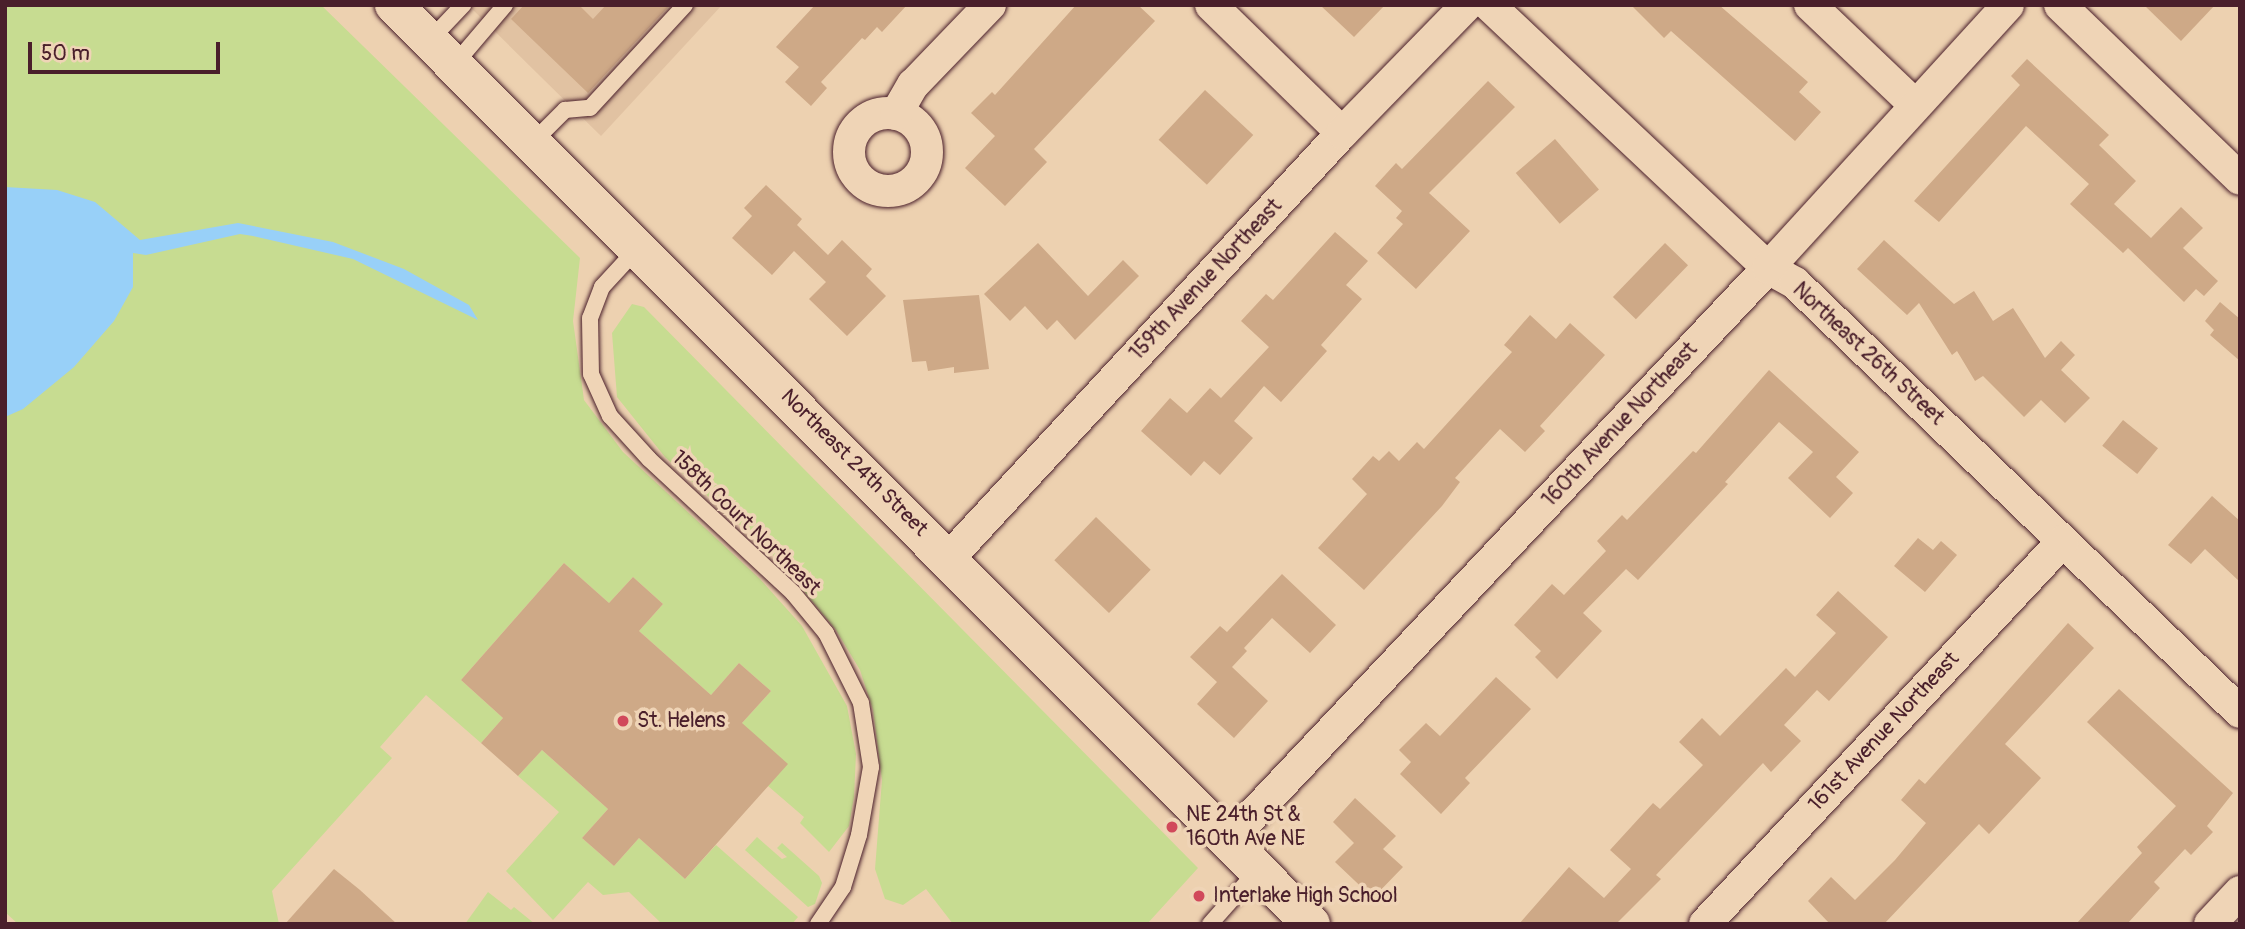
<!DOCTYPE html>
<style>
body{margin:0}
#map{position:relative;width:2245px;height:929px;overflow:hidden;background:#edd1b0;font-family:Pangolin,sans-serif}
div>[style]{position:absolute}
.built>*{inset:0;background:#e1c2a2}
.green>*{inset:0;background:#c7dc91}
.water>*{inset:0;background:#98d0f8}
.building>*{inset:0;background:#cea987;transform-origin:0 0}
.roads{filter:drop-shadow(0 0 2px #4a1f2b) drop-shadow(0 0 2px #4a1f2b)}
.lane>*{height:16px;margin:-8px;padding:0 8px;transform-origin:8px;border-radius:8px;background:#efd4b6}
.street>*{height:32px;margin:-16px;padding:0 16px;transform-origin:16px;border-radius:16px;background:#efd4b6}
.street>.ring{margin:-16px;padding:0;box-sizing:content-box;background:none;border:32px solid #efd4b6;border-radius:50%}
.secondary>*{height:38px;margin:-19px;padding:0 19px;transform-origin:19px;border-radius:19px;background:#efd4b6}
.dots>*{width:19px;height:19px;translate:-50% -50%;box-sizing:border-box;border:4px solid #efd4b6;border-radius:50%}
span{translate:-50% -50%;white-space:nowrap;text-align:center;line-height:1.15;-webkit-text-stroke:7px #efd4b6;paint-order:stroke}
.street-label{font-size:21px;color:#4a1f2b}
.poi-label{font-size:21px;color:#4a1f2b}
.left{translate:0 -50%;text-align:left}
.frame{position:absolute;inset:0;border:7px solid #4a1f2b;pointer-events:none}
.scale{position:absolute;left:28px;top:42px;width:192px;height:32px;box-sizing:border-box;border:4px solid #4a1f2b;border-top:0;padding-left:9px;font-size:21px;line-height:24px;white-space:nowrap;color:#4a1f2b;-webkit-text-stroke:5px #efd4b6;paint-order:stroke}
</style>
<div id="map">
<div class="built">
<i style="clip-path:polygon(468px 5px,722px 5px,601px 136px)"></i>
</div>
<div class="green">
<i style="clip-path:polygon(5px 5px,321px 5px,580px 258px,573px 321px,584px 400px,623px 452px,759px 578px,802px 626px,847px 706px,856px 754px,854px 797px,849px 826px,829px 852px,800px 823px,804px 817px,768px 786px,742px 723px,771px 691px,739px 663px,711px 695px,639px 631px,663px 604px,633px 577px,609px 603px,564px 563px,461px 680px,503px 718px,481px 743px,426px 695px,380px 747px,392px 758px,272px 891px,279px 924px,18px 924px,5px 912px)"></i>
<i style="clip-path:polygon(632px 304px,644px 307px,1198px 868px,1147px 924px,953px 924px,926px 889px,903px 905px,885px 899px,875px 869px,882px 780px,873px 710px,860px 670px,836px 630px,776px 558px,665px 457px,617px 397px,612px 333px)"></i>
<i style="clip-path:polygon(542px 750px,608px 809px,582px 838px,614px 866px,639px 838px,685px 879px,716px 845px,798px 917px,792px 924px,662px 924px,629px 892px,603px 895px,588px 882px,553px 920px,506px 871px,559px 812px,518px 776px)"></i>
<i style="clip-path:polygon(757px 837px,782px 859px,787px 857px,777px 848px,782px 843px,819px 876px,822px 883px,815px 904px,808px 907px,745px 850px)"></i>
<i style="clip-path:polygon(488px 892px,511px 910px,514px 907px,535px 924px,465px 924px)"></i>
</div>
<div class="water">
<i style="clip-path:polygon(5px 187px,57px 190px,95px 202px,140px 240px,238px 223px,333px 242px,404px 269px,469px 305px,478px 320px,353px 259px,253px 236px,240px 234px,146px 255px,133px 253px,133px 287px,114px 321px,74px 367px,23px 409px,5px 417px)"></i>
</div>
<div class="building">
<i style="clip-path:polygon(524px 5px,579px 5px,593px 19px,606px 5px,670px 5px,588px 93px,511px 19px)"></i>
<i style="clip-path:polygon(815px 5px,907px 5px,882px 32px,877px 27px,865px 40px,862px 38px,821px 82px,827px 88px,811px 106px,785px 82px,799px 67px,776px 47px)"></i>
<i style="clip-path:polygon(1076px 5px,1138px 5px,1155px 21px,1034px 149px,1047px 162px,1005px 206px,965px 168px,995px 136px,971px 113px,992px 92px,995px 95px)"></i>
<i style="clip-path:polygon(1320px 5px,1385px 5px,1354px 37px)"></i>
<i style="clip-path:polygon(1631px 5px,1719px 5px,1808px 82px,1799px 92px,1821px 112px,1795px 141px,1671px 31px,1664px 38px)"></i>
<i style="clip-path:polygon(2144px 5px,2215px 5px,2181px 41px)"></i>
<i style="clip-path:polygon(2027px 59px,2109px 135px,2099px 145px,2136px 181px,2114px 204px,2151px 238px,2181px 207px,2203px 228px,2183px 248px,2218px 281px,2204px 296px,2196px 289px,2184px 302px,2128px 248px,2123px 253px,2070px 204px,2089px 184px,2026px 126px,1939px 222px,1914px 201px,2020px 85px,2011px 76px)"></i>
<i style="clip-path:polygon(1488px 81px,1515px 107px,1429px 193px,1470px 231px,1416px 289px,1377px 253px,1403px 224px,1396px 218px,1402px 211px,1375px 186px,1396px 163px,1402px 169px)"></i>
<i style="left:1205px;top:90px;width:66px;height:68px;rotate:43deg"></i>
<i style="left:1555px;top:139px;width:67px;height:52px;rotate:49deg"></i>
<i style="clip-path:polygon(766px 185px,802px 219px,797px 225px,828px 255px,842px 240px,872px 269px,866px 276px,886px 296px,847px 336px,809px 299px,826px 282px,794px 251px,772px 275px,732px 238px,752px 216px,744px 208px)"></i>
<i style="clip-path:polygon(1335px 232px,1368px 261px,1346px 285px,1362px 299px,1321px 345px,1327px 351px,1281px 402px,1264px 386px,1234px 421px,1253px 438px,1220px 475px,1204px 461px,1191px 476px,1141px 431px,1170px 398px,1187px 413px,1210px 388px,1221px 398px,1269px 347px,1241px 321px,1266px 294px,1273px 300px)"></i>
<i style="clip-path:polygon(1884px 240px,1954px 304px,1974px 291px,1993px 321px,2013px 308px,2045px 358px,2061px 341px,2075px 355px,2061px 370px,2090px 398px,2065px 423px,2041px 400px,2024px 417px,1983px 376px,1975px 381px,1957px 351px,1952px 355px,1919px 303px,1907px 315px,1857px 269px)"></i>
<i style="clip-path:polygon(1038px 243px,1088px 296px,1123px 260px,1139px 276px,1075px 340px,1057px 320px,1047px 330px,1025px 306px,1010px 321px,984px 294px)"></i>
<i style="left:1665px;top:243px;width:32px;height:75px;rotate:44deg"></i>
<i style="clip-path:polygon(979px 295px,989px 369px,954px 373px,954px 367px,928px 371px,926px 361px,912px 362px,903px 300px)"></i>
<i style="clip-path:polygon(2220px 302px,2240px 319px,2240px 361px,2210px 335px,2214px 330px,2205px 321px)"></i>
<i style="clip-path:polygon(1530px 315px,1556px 339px,1570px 323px,1605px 355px,1540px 426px,1545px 431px,1525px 452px,1500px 429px,1455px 478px,1460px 482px,1442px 506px,1364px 590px,1318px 548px,1367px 494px,1352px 479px,1373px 456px,1379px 461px,1389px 451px,1399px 461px,1417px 442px,1424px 449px,1512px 352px,1504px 345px)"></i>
<i style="clip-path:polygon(1769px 370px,1859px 452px,1836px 477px,1853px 493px,1830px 518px,1788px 478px,1813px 452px,1779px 422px,1725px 482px,1728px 484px,1638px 580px,1626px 569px,1583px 613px,1602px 631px,1557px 679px,1535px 657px,1541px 651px,1514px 625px,1552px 584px,1564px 595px,1606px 551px,1597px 541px,1622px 515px,1627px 520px,1693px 451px,1696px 453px)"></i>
<i style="left:2123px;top:420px;width:45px;height:33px;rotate:39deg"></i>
<i style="clip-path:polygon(2212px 496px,2240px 521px,2240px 582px,2205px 549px,2191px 564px,2168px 545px)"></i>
<i style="left:1096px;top:517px;width:76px;height:60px;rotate:44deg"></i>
<i style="clip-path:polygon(1918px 538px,1933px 550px,1941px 541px,1957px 555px,1925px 592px,1894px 566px)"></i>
<i style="clip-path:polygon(564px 563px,609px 603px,633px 577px,663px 604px,639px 631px,711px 695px,739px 663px,771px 691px,742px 723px,788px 764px,685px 879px,639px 838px,614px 866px,582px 838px,608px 809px,542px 750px,518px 776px,481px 743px,503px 718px,461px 680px)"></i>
<i style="clip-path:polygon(1282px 574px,1336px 625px,1310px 653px,1272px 618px,1244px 648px,1247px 651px,1232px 667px,1268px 701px,1234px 738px,1197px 704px,1217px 682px,1190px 657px,1220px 626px,1227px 632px)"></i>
<i style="clip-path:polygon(1838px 591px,1888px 637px,1829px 701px,1817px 690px,1784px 725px,1801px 741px,1771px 772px,1763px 763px,1656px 875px,1661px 879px,1616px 924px,1519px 924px,1569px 867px,1604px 898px,1631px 869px,1610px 850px,1653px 803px,1660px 809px,1703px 765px,1679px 742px,1702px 718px,1720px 736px,1786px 668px,1795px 677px,1836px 633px,1816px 615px)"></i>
<i style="clip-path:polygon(2068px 623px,2094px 648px,2005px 744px,2041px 778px,1989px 834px,1979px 824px,1884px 924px,1830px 924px,1808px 901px,1831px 877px,1855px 900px,1895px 860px,1926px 823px,1901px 800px,1919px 779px,1925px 784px)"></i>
<i style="clip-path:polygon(1496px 677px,1531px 709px,1465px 778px,1470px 783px,1441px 814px,1400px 774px,1411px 762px,1399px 750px,1426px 723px,1440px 736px)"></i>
<i style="clip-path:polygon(2119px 689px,2233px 793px,2207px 826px,2213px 832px,2191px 855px,2185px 849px,2154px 882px,2160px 888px,2127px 924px,2076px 924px,2142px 853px,2137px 847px,2176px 806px,2087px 722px)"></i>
<i style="clip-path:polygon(1355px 798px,1396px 836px,1383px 849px,1403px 867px,1373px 898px,1335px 862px,1354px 843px,1333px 822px)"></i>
<i style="clip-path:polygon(334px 869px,360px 890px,397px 924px,285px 924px)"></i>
</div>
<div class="roads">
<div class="lane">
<i style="left:429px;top:41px;width:50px;rotate:-46.6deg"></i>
<i style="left:454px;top:65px;width:79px;rotate:-49.6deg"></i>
<i style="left:532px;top:143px;width:47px;rotate:-45deg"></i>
<i style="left:565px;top:110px;width:25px;rotate:-5deg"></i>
<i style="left:590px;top:108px;width:140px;rotate:-47.3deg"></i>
<i style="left:637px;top:249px;width:52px;rotate:132.6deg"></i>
<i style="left:602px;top:287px;width:33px;rotate:111deg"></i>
<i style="left:590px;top:318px;width:56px;rotate:89deg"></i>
<i style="left:591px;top:374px;width:46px;rotate:65.7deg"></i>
<i style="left:610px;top:416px;width:58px;rotate:47.8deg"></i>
<i style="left:649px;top:459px;width:197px;rotate:42.9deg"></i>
<i style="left:793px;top:593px;width:52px;rotate:50.5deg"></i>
<i style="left:826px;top:633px;width:78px;rotate:63.4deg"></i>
<i style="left:861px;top:703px;width:65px;rotate:81.1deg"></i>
<i style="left:871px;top:767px;width:69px;rotate:100deg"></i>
<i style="left:859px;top:835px;width:54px;rotate:107.1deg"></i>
<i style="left:843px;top:887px;width:45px;rotate:124deg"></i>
<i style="left:1210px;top:924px;width:72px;rotate:-48.4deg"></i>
</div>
<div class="street">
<i style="left:1211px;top:5px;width:183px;rotate:44.3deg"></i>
<i style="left:1489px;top:5px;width:383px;rotate:43.3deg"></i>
<i style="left:1768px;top:268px;width:31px;rotate:29deg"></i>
<i style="left:1795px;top:283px;width:618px;rotate:43.95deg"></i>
<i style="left:1810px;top:5px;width:145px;rotate:43.6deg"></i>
<i style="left:2060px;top:5px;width:250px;rotate:44deg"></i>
<i class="ring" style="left:849px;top:113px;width:46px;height:46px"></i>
<i style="left:896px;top:114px;width:34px;rotate:-60deg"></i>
<i style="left:913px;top:85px;width:111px;rotate:-46.1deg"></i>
<i style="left:948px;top:559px;width:580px;rotate:-47.23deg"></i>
<i style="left:1342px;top:133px;width:179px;rotate:-45.7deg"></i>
<i style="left:1228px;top:841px;width:787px;rotate:-46.7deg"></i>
<i style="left:1768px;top:268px;width:356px;rotate:-47.6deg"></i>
<i style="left:1705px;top:924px;width:524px;rotate:-46.93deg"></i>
<i style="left:2210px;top:924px;width:44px;rotate:-46.8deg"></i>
</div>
<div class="secondary">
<i style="left:394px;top:5px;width:1298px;rotate:45.06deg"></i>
</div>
</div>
<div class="dots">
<i style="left:623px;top:721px;background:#d1495b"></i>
<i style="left:1172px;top:827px;background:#d1495b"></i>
<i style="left:1199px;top:896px;background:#d1495b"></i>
</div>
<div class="street-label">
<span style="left:1206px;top:280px;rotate:-47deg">159th Avenue Northeast</span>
<span style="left:1868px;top:354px;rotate:43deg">Northeast 26th Street</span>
<span style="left:1620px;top:425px;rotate:-47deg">160th Avenue Northeast</span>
<span style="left:854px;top:463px;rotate:45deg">Northeast 24th Street</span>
<span style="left:746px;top:523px;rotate:44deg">158th Court Northeast</span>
<span style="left:1884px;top:732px;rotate:-47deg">161st Avenue Northeast</span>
</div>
<div class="poi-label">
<span class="left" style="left:637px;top:721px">St. Helens</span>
<span class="left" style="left:1186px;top:827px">NE 24th St &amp;<br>160th Ave NE</span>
<span class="left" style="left:1213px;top:896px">Interlake High School</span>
</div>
<div class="frame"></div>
<div class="scale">50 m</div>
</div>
